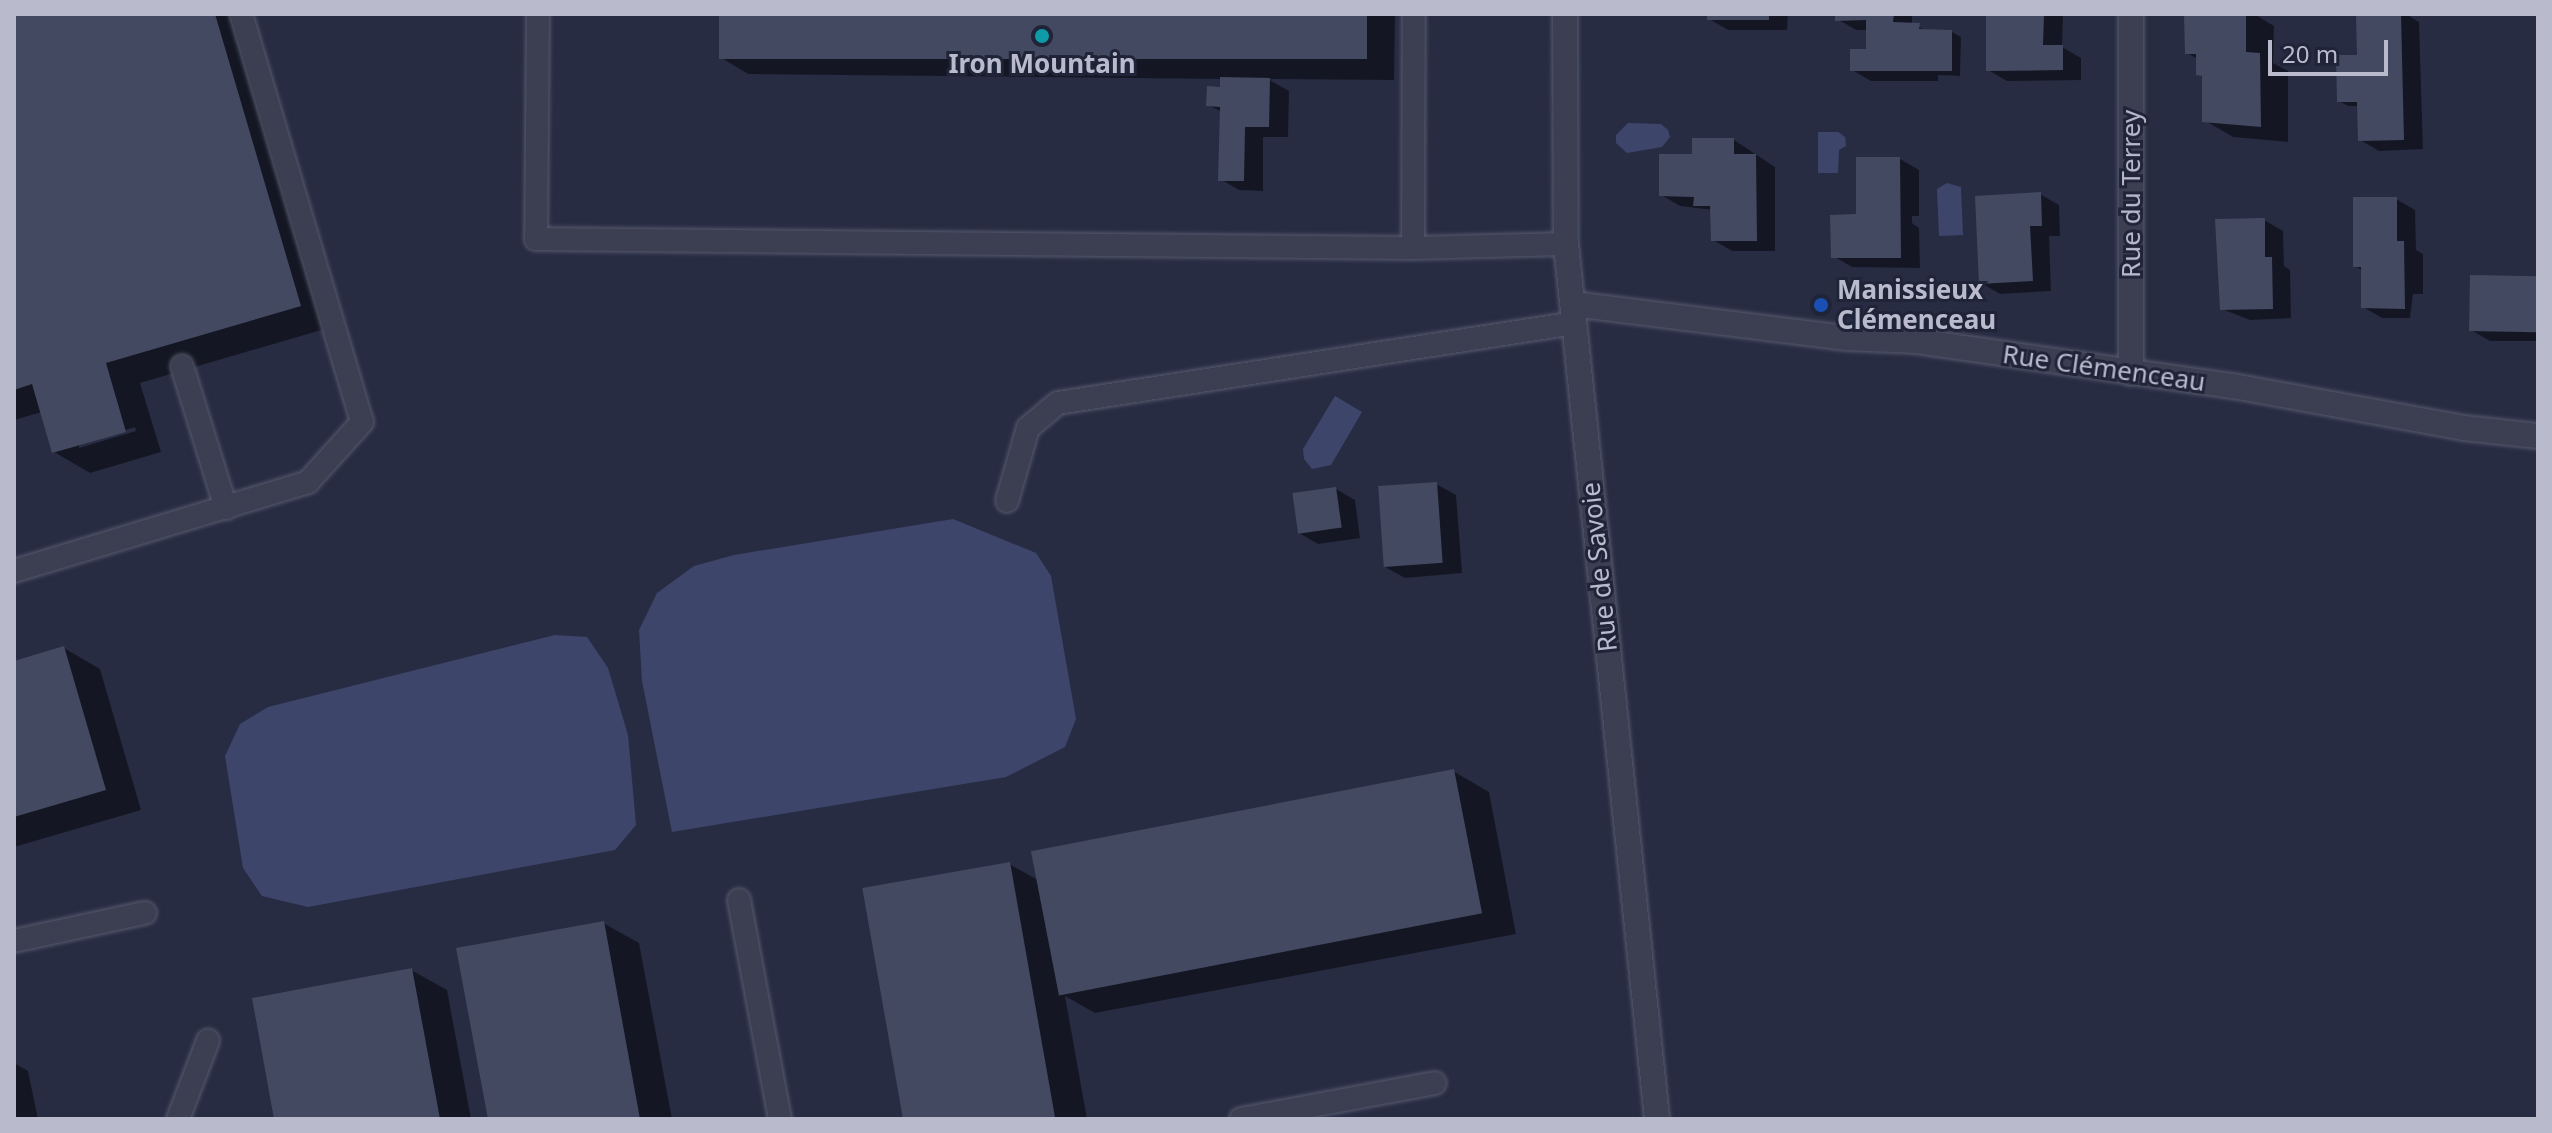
<!DOCTYPE html>
<meta charset="utf-8">
<style>
body{margin:0}
#map{position:relative;width:2552px;height:1133px;overflow:hidden;background:#272c43;font-family:"Noto Sans",sans-serif}
div>[style]{position:absolute}
.water>*{inset:0;background:#3e456b}
.shadow>*{inset:0;background:#0007}
.building>*{inset:0;background:#444962;transform-origin:0 0}
.roads{filter:drop-shadow(0 0 2px #575a6d) drop-shadow(0 0 2px #575a6d)}
.service>*{height:22px;margin:-11px;padding:0 11px;transform-origin:11px;border-radius:11px;background:#3c3f52}
.minor>*{height:24px;margin:-12px;padding:0 12px;transform-origin:12px;border-radius:12px;background:#3c3f52}
.dots>*{width:22px;height:22px;translate:-50% -50%;box-sizing:border-box;border:4px solid #202438;border-radius:50%}
span{translate:-50% -50%;white-space:nowrap;text-align:center;line-height:1.15;-webkit-text-stroke:6px #202438;paint-order:stroke}
.poi-label{font-size:26px;color:#b9bbcc;font-weight:700}
.left{translate:0 -50%;text-align:left}
.street-label{font-size:26px;color:#b9bbcc}
.frame{position:absolute;inset:0;border:16px solid #b9bbcc;pointer-events:none}
.scale{position:absolute;left:2268px;top:40px;width:120px;height:36px;box-sizing:border-box;border:4px solid #b9bbcc;border-top:0;padding-left:10px;font-size:24px;line-height:28px;white-space:nowrap;color:#b9bbcc;-webkit-text-stroke:6px #202438;paint-order:stroke}
</style>
<div id="map">
<div class="water">
<i style="clip-path:polygon(1628px 123px,1661px 124px,1668px 130px,1670px 137px,1662px 147px,1627px 153px,1616px 143px,1616px 135px)"></i>
<i style="clip-path:polygon(1818px 132px,1838px 132px,1845px 137px,1846px 146px,1839px 150px,1838px 173px,1818px 173px)"></i>
<i style="clip-path:polygon(1947px 183px,1961px 187px,1963px 235px,1939px 236px,1937px 189px)"></i>
<i style="clip-path:polygon(1335px 396px,1362px 412px,1331px 465px,1312px 469px,1304px 459px,1303px 449px)"></i>
<i style="clip-path:polygon(953px 519px,1036px 553px,1051px 576px,1076px 719px,1065px 747px,1006px 777px,672px 832px,642px 681px,639px 630px,657px 593px,694px 566px,734px 555px)"></i>
<i style="clip-path:polygon(555px 635px,587px 637px,608px 668px,628px 735px,636px 825px,615px 850px,308px 907px,262px 896px,243px 868px,225px 756px,240px 724px,268px 707px)"></i>
</div>
<div class="shadow">
<i style="clip-path:polygon(evenodd,14px 14px,244px 14px,335px 326px,140px 383px,161px 452px,90px 473px,54px 452px,42px 412px,14px 420px,14px 14px,135px 427px,136px 431px,79px 448px,79px 444px,135px 427px)"></i>
<i style="clip-path:polygon(720px 14px,1395px 14px,1394px 80px,1268px 79px,1289px 91px,1288px 137px,1263px 137px,1263px 191px,1239px 190px,1220px 179px,1222px 112px,1208px 105px,1222px 89px,1222px 79px,748px 74px,720px 57px)"></i>
<i style="clip-path:polygon(1709px 14px,1788px 14px,1787px 30px,1728px 30px,1709px 19px)"></i>
<i style="clip-path:polygon(1837px 14px,1912px 14px,1912px 25px,1931px 32px,1952px 32px,1961px 37px,1960px 76px,1938px 75px,1938px 81px,1871px 81px,1852px 70px,1868px 51px,1868px 30px,1856px 30px,1837px 19px)"></i>
<i style="clip-path:polygon(1988px 14px,2063px 14px,2062px 47px,2081px 58px,2081px 80px,2007px 81px,1988px 70px)"></i>
<i style="clip-path:polygon(2186px 14px,2254px 14px,2274px 26px,2273px 63px,2288px 71px,2288px 142px,2233px 137px,2204px 120px,2204px 78px,2198px 74px,2196px 58px,2187px 53px)"></i>
<i style="clip-path:polygon(2358px 14px,2406px 14px,2419px 22px,2423px 149px,2379px 151px,2360px 140px,2360px 106px,2348px 106px,2339px 101px,2359px 57px)"></i>
<i style="clip-path:polygon(1734px 140px,1775px 167px,1775px 251px,1732px 251px,1713px 240px,1713px 210px,1680px 206px,1661px 195px,1694px 156px)"></i>
<i style="clip-path:polygon(1900px 159px,1919px 170px,1919px 216px,1912px 216px,1912px 223px,1919px 228px,1920px 268px,1852px 267px,1833px 256px)"></i>
<i style="clip-path:polygon(2040px 194px,2059px 205px,2060px 236px,2049px 236px,2051px 291px,2000px 294px,1981px 283px)"></i>
<i style="clip-path:polygon(2396px 199px,2415px 210px,2416px 250px,2423px 254px,2423px 294px,2413px 294px,2410px 318px,2382px 318px,2363px 307px,2363px 271px,2355px 266px)"></i>
<i style="clip-path:polygon(2264px 220px,2283px 231px,2284px 266px,2290px 270px,2291px 318px,2250px 320px,2222px 309px)"></i>
<i style="clip-path:polygon(2538px 278px,2538px 341px,2490px 341px,2471px 330px)"></i>
<i style="clip-path:polygon(1436px 484px,1456px 495px,1462px 573px,1405px 578px,1385px 567px)"></i>
<i style="clip-path:polygon(1336px 489px,1355px 500px,1360px 538px,1318px 544px,1299px 533px)"></i>
<i style="clip-path:polygon(64px 648px,100px 669px,141px 810px,14px 847px,14px 663px)"></i>
<i style="clip-path:polygon(1453px 771px,1489px 792px,1516px 934px,1095px 1013px,1065px 996px,1087px 1119px,905px 1119px,1009px 864px,1038px 880px)"></i>
<i style="clip-path:polygon(603px 923px,639px 943px,672px 1119px,490px 1119px)"></i>
<i style="clip-path:polygon(411px 970px,447px 990px,471px 1119px,276px 1119px)"></i>
<i style="clip-path:polygon(14px 1063px,28px 1071px,38px 1119px,14px 1119px)"></i>
</div>
<div class="building">
<i style="clip-path:polygon(14px 14px,215px 14px,301px 306px,106px 363px,126px 432px,52px 453px,32px 384px,14px 390px)"></i>
<i style="left:719px;top:14px;width:648px;height:45px"></i>
<i style="left:1707px;top:14px;width:62px;height:6px"></i>
<i style="clip-path:polygon(1835px 14px,1894px 14px,1893px 22px,1920px 23px,1919px 29px,1952px 30px,1952px 71px,1850px 71px,1850px 49px,1866px 49px,1866px 20px,1835px 21px)"></i>
<i style="clip-path:polygon(1986px 14px,2044px 14px,2043px 45px,2063px 45px,2063px 70px,1986px 71px)"></i>
<i style="clip-path:polygon(2184px 14px,2246px 14px,2246px 52px,2260px 53px,2261px 127px,2202px 122px,2202px 76px,2196px 75px,2196px 54px,2185px 54px)"></i>
<i style="clip-path:polygon(2356px 14px,2401px 14px,2404px 140px,2358px 141px,2357px 102px,2337px 102px,2336px 55px,2357px 55px)"></i>
<i style="clip-path:polygon(1220px 77px,1270px 78px,1269px 127px,1245px 127px,1244px 181px,1218px 181px,1220px 107px,1206px 106px,1207px 86px,1220px 87px)"></i>
<i style="clip-path:polygon(1692px 138px,1734px 138px,1734px 154px,1756px 154px,1757px 241px,1711px 241px,1710px 206px,1693px 206px,1694px 197px,1659px 196px,1659px 154px,1692px 154px)"></i>
<i style="clip-path:polygon(1856px 157px,1900px 157px,1901px 258px,1831px 258px,1830px 215px,1856px 214px)"></i>
<i style="clip-path:polygon(2041px 192px,2042px 226px,2030px 226px,2033px 281px,1979px 284px,1975px 196px)"></i>
<i style="clip-path:polygon(2353px 197px,2397px 197px,2397px 241px,2404px 241px,2405px 309px,2361px 308px,2361px 267px,2353px 267px)"></i>
<i style="clip-path:polygon(2265px 218px,2265px 257px,2272px 257px,2273px 309px,2220px 310px,2215px 219px)"></i>
<i style="left:2470px;top:275px;width:68px;height:56px;rotate:1deg"></i>
<i style="left:1437px;top:482px;width:81px;height:59px;rotate:86deg"></i>
<i style="left:1336px;top:487px;width:41px;height:44px;rotate:82deg"></i>
<i style="clip-path:polygon(64px 646px,106px 790px,14px 817px,14px 661px)"></i>
<i style="left:1454px;top:769px;width:147px;height:431px;rotate:79deg"></i>
<i style="left:1010px;top:862px;width:261px;height:150px;rotate:80deg"></i>
<i style="clip-path:polygon(604px 921px,640px 1119px,488px 1119px,456px 948px)"></i>
<i style="clip-path:polygon(412px 968px,440px 1119px,274px 1119px,252px 998px)"></i>
</div>
<div class="roads">
<div class="service">
<i style="left:538px;top:14px;width:225px;rotate:90.5deg"></i>
<i style="left:536px;top:239px;width:877px;rotate:0.59deg"></i>
<i style="left:1413px;top:248px;width:153px;rotate:-1.5deg"></i>
<i style="left:1413px;top:248px;width:234px;rotate:-89.8deg"></i>
<i style="left:182px;top:366px;width:149px;rotate:72.8deg"></i>
<i style="left:1007px;top:501px;width:76px;rotate:-74deg"></i>
<i style="left:1028px;top:428px;width:39px;rotate:-40deg"></i>
<i style="left:1058px;top:403px;width:523px;rotate:-8.8deg"></i>
<i style="left:14px;top:571px;width:307px;rotate:-16.8deg"></i>
<i style="left:308px;top:482px;width:81px;rotate:-48deg"></i>
<i style="left:362px;top:422px;width:426px;rotate:-106.5deg"></i>
<i style="left:739px;top:900px;width:223px;rotate:79.4deg"></i>
<i style="left:14px;top:941px;width:134px;rotate:-12.1deg"></i>
<i style="left:178px;top:1119px;width:84px;rotate:-69deg"></i>
<i style="left:1241px;top:1119px;width:197px;rotate:-10.5deg"></i>
</div>
<div class="minor">
<i style="left:1565px;top:14px;width:230px;rotate:89.8deg"></i>
<i style="left:1566px;top:244px;width:880px;rotate:84.06deg"></i>
<i style="left:1573px;top:304px;width:276px;rotate:7.1deg"></i>
<i style="left:1847px;top:338px;width:69px;rotate:2.5deg"></i>
<i style="left:1916px;top:341px;width:320px;rotate:8.1deg"></i>
<i style="left:2233px;top:386px;width:235px;rotate:10.3deg"></i>
<i style="left:2464px;top:428px;width:74px;rotate:6.2deg"></i>
<i style="left:2131px;top:373px;width:359px;rotate:-90deg"></i>
</div>
</div>
<div class="dots">
<i style="left:1042px;top:36px;background:#0f9aa8"></i>
<i style="left:1821px;top:305px;background:#1a4fb4"></i>
</div>
<div class="poi-label">
<span style="left:1042px;top:64px">Iron Mountain</span>
<span class="left" style="left:1837px;top:305px">Manissieux<br>Clémenceau</span>
</div>
<div class="street-label">
<span style="left:2131px;top:194px;rotate:-90deg">Rue du Terrey</span>
<span style="left:2104px;top:368px;rotate:8deg">Rue Clémenceau</span>
<span style="left:1599px;top:567px;rotate:-96deg">Rue de Savoie</span>
</div>
<div class="frame"></div>
<div class="scale">20 m</div>
</div>
